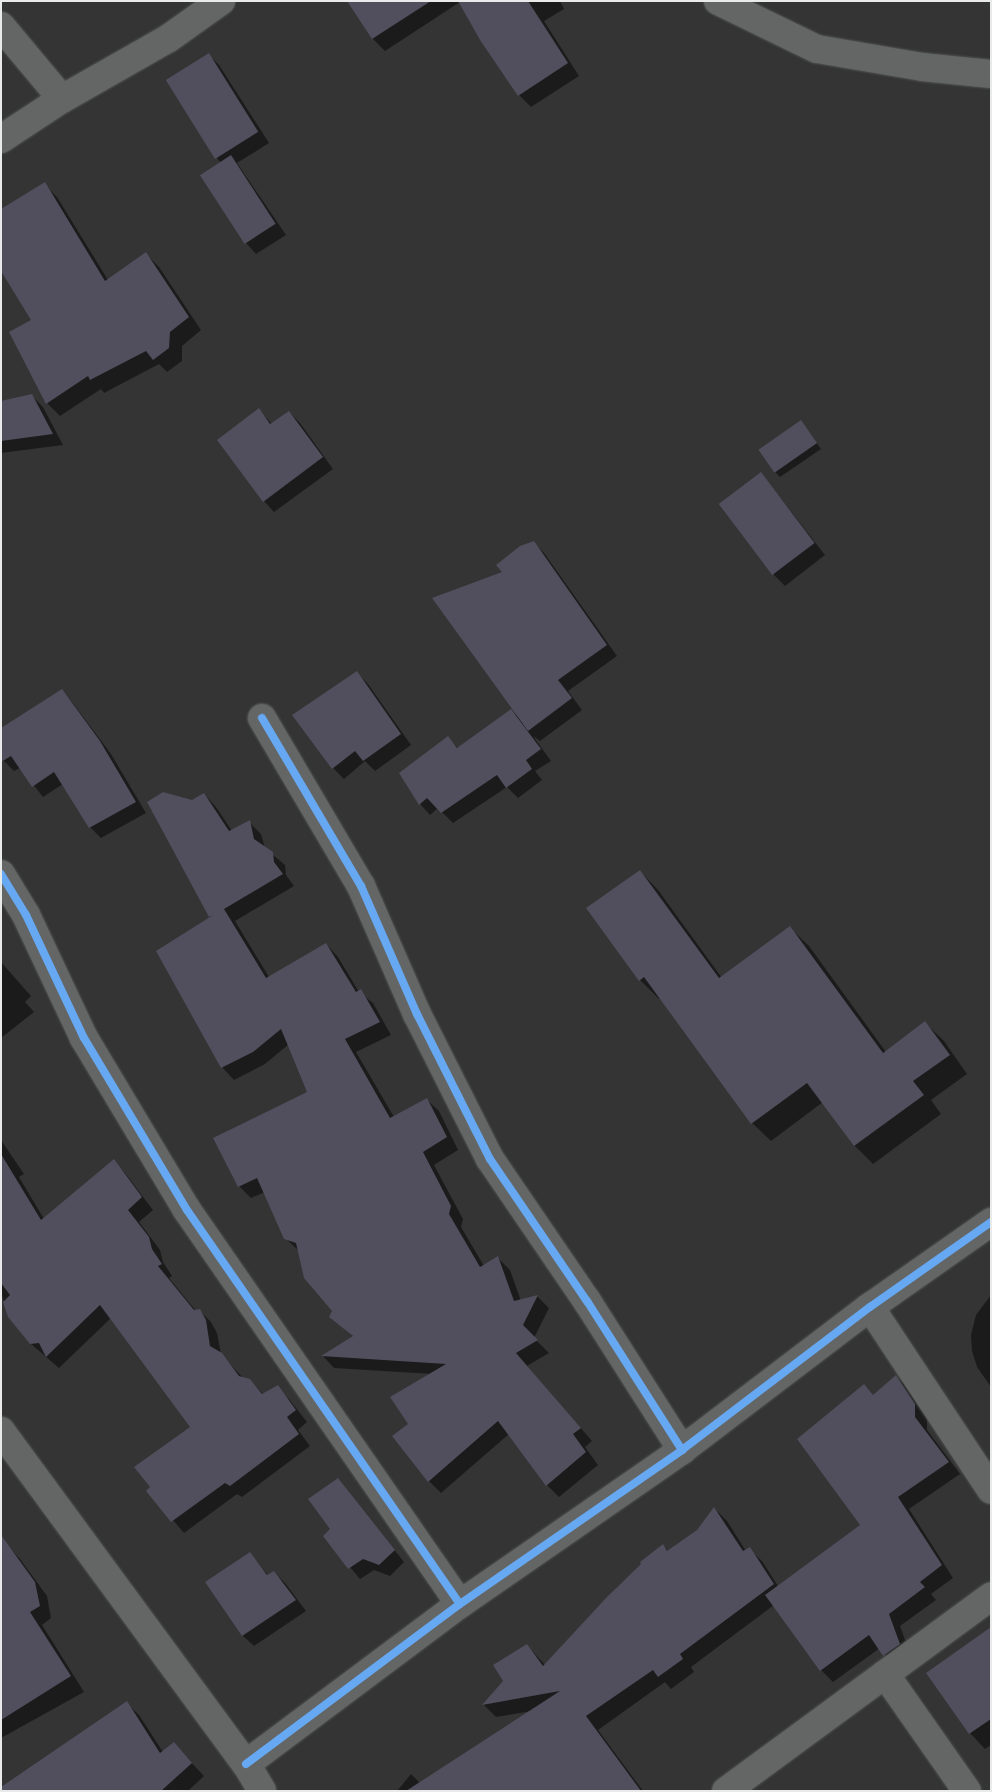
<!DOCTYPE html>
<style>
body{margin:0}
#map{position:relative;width:992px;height:1792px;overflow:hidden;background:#333433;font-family:"Alegreya Sans",sans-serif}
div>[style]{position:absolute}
.shadow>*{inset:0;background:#0007}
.building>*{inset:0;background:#514e5d;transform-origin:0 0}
.roads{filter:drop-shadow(0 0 1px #505251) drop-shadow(0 0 1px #505251)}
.minor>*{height:28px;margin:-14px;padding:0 14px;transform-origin:14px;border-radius:14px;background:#646565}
.cycleway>*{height:8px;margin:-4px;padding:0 4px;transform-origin:4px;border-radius:4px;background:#66a8f1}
span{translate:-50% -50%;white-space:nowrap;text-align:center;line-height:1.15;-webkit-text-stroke:4.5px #1b1c1b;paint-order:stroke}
.frame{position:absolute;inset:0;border:2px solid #e8ebe9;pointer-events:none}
</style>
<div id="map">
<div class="shadow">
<i style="clip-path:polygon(349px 1px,560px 1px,564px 9px,544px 21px,579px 76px,531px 107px,519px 95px,460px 2px,385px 51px,373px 39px)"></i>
<i style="clip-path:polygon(208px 54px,219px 65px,269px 143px,237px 163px,286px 235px,256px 254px,246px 243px,221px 163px,217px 158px)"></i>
<i style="clip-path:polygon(44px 184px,57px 197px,108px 280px,146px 254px,159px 267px,201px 330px,182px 346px,182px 361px,167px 372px,159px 364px,104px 393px,101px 389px,60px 416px,47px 403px,33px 320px)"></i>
<i style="clip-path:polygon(32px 396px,43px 407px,63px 445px,1px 453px,1px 402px)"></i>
<i style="clip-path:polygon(259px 410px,272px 424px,289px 412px,300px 423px,333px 469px,274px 512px,264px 501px)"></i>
<i style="clip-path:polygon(801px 422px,821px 449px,780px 477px,775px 472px)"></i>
<i style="clip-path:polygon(761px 473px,825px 555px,785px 586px,774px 575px)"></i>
<i style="clip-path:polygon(533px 542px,544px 553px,617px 656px,568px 691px,582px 710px,540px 741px,533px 736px,551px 761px,535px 771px,542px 780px,518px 798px,507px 787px,453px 823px,438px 808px,430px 815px,420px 804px,448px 738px,459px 749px,511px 711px,520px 718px,504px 572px)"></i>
<i style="clip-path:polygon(357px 673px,368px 684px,411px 745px,375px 771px,365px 761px,344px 779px,333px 768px)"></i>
<i style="clip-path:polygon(62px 691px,72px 702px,111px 754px,146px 813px,101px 838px,90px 827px,63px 784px,43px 797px,20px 768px,14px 771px,3px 760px)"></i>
<i style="clip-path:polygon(204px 794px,216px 807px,232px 831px,249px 822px,261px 834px,265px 848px,285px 865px,286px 875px,294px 886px,235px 921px,269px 977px,326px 944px,338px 957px,359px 992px,373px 1003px,391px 1035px,356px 1052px,394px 1117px,426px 1099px,439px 1111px,458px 1150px,434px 1165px,463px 1219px,461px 1227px,484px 1266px,498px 1258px,510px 1270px,521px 1301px,537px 1296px,549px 1308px,534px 1338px,549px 1353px,527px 1366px,592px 1441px,585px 1447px,598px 1465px,559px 1497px,547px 1485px,509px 1434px,441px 1493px,429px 1481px,410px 1424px,432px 1374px,334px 1368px,323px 1356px,354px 1337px,331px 1317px,333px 1311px,299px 1251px,285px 1238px,265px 1192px,251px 1198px,239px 1186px,309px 1092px,289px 1044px,265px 1064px,234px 1080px,222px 1067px,158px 951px,210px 917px,149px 803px,192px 801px)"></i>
<i style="clip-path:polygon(640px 871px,658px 890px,722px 978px,790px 928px,809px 946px,886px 1052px,925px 1023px,944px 1041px,967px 1074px,931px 1100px,941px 1114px,873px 1164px,855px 1146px,823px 1102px,771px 1141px,752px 1123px,661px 997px,659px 999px,640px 980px,588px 909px)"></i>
<i style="clip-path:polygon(1px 962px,31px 996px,25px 1002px,34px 1012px,1px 1038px)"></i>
<i style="clip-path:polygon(1px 1140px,24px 1174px,19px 1177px,44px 1219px,114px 1161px,125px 1173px,153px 1210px,139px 1222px,160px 1250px,163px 1262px,172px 1276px,169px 1278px,196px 1311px,199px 1310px,211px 1322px,217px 1333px,221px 1354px,243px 1378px,250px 1380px,264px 1395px,277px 1387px,289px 1399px,307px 1422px,298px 1430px,310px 1446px,242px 1497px,237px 1494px,184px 1533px,148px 1491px,192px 1428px,111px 1318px,59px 1368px,31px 1344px,9px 1317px,1px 1293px)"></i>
<i style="clip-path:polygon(991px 1295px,991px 1387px,977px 1367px,972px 1351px,971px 1335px,976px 1315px)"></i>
<i style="clip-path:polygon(896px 1376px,908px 1388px,927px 1417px,927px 1430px,960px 1474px,909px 1509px,953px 1578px,931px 1594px,936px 1600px,900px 1626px,911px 1656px,896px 1667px,880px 1648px,833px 1682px,821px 1670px,774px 1605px,691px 1667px,694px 1672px,671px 1689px,665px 1682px,598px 1730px,643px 1791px,397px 1791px,411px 1774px,420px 1783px,532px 1711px,496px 1717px,484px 1705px,504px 1681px,527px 1645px,545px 1665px,663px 1546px,668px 1551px,698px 1531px,715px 1509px,727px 1521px,746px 1551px,749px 1549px,762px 1561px,778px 1586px,861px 1525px,873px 1396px)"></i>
<i style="clip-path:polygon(338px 1479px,404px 1562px,390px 1576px,374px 1570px,360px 1579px,324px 1536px,332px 1529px)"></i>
<i style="clip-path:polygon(1px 1539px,20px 1559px,47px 1596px,51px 1618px,42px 1625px,84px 1692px,1px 1738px)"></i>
<i style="clip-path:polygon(249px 1553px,269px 1576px,274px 1572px,285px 1583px,306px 1611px,254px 1646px,243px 1636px,207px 1582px)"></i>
<i style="clip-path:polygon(991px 1629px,991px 1745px,985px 1749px,970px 1733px)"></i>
<i style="clip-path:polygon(126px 1703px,139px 1715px,163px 1752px,186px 1757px,204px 1776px,188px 1791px,34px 1791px)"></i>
</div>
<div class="building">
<i style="clip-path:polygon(347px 1px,431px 1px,372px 39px)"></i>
<i style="clip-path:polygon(458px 1px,528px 1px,568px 63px,518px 96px,480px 40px)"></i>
<i style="left:209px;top:53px;width:93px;height:51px;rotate:58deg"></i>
<i style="left:231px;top:155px;width:82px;height:37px;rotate:57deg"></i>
<i style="clip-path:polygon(45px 182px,105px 281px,146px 252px,189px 317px,170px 332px,169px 348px,153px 360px,146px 351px,90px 380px,88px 376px,46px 404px,9px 332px,31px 320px,1px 271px,1px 209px)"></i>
<i style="clip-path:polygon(32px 394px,53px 434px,1px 441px,1px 401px)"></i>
<i style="clip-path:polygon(259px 408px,270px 424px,289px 411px,323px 457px,263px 502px,217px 440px)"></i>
<i style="left:801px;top:420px;width:28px;height:52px;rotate:55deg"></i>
<i style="left:761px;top:472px;width:89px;height:53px;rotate:53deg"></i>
<i style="clip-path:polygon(534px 541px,607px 645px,558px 680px,572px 698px,528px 731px,432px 598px,502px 572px,496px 565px,520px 546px)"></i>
<i style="clip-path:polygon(357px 671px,401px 734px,363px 761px,355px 751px,332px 769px,292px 715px)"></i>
<i style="clip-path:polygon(62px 689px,100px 741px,136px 802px,89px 828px,54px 772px,32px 787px,11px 756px,1px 762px,1px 728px)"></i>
<i style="clip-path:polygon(511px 709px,541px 749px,526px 760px,532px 769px,506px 788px,497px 775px,441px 813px,427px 798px,419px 805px,399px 773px,448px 736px,457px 748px)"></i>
<i style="clip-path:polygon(163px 792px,192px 800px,204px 793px,229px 831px,250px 820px,254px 839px,273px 852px,274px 862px,283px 874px,224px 909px,266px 978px,326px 943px,356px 992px,361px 989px,380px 1022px,345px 1039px,390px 1118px,427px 1098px,447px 1137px,423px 1152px,451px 1206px,449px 1214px,480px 1267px,498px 1256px,514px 1301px,538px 1295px,523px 1325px,538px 1340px,516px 1353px,581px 1428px,573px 1434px,586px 1452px,546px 1486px,498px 1421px,428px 1482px,392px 1436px,408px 1424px,390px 1397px,446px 1364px,321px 1356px,353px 1336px,329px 1317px,332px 1311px,304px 1278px,296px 1243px,284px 1239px,257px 1178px,238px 1187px,213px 1138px,307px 1092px,281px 1029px,253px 1052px,221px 1068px,156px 951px,213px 915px,209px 917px,147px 802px)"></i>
<i style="clip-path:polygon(640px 870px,719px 978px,790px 926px,883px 1053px,925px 1021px,950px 1055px,913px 1081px,924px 1095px,854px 1146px,807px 1083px,751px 1124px,644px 977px,639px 981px,586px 908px)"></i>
<i style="clip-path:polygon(1px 1154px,41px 1220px,114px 1159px,142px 1197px,128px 1210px,149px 1237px,152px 1249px,162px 1264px,158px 1266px,194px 1310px,200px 1309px,206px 1320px,210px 1346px,222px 1353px,239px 1376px,250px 1379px,262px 1394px,278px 1385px,296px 1410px,287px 1417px,299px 1434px,230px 1486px,225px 1483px,171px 1522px,146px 1491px,150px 1487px,134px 1467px,190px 1427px,100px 1305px,46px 1357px,39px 1343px,30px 1344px,8px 1317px,3px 1302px,10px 1295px,1px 1283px)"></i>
<i style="clip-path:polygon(896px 1375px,915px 1404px,915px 1417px,949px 1462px,898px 1497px,942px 1565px,920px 1582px,925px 1587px,889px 1614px,900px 1644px,883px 1656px,869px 1635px,820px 1671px,765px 1595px,860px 1525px,797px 1439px,864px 1384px,873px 1395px)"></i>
<i style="clip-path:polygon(338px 1478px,395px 1550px,379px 1565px,363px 1559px,348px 1569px,323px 1536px,330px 1529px,308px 1499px)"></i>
<i style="clip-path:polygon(714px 1507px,743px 1551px,750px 1547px,774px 1584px,680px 1654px,683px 1659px,658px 1677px,653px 1670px,586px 1716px,641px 1791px,406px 1791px,560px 1691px,482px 1705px,503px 1681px,493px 1665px,527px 1644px,543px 1666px,606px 1598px,641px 1564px,640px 1562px,663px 1544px,667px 1551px,697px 1530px)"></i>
<i style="clip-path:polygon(1px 1535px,35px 1582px,40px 1606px,30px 1612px,71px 1676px,1px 1720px)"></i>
<i style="clip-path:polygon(250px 1552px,267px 1575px,274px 1571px,296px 1600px,242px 1636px,205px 1582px)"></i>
<i style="clip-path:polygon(991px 1627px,991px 1719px,969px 1734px,926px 1673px)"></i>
<i style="clip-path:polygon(127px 1701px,160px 1753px,174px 1742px,192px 1763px,161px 1791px,1px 1791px,1px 1787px)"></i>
</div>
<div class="roads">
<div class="minor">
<i style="left:718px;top:1px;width:110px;rotate:25.9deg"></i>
<i style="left:817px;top:49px;width:107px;rotate:9.7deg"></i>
<i style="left:922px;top:67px;width:69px;rotate:5.8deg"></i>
<i style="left:1px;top:26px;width:95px;rotate:50.1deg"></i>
<i style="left:1px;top:139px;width:73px;rotate:-33.3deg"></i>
<i style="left:62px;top:99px;width:123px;rotate:-29.7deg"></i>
<i style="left:169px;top:38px;width:64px;rotate:-35.4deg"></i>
<i style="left:262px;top:718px;width:195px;rotate:59.5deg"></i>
<i style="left:361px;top:886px;width:140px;rotate:66.4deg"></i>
<i style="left:417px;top:1014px;width:162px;rotate:63.3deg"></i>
<i style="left:490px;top:1159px;width:172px;rotate:55.7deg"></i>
<i style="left:587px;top:1301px;width:177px;rotate:57.5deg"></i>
<i style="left:1px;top:874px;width:48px;rotate:58.6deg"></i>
<i style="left:26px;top:915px;width:136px;rotate:64.8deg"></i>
<i style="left:84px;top:1038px;width:200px;rotate:59.1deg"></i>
<i style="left:187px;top:1210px;width:479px;rotate:55.3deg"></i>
<i style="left:870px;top:1307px;width:219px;rotate:56.5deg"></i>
<i style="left:1px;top:1431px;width:413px;rotate:53.7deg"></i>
<i style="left:246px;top:1764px;width:31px;rotate:59deg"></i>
<i style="left:885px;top:1674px;width:143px;rotate:55deg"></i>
<i style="left:246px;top:1764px;width:267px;rotate:-36.8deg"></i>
<i style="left:460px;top:1604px;width:270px;rotate:-34.7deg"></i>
<i style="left:682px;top:1450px;width:236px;rotate:-37.3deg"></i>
<i style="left:870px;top:1307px;width:148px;rotate:-35.1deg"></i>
<i style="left:726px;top:1791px;width:329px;rotate:-36.3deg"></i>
</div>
</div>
<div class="cycleway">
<i style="left:262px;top:718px;width:195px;rotate:59.5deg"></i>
<i style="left:361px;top:886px;width:140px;rotate:66.4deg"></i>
<i style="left:417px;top:1014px;width:162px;rotate:63.3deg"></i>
<i style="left:490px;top:1159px;width:172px;rotate:55.7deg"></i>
<i style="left:587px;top:1301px;width:177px;rotate:57.5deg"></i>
<i style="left:1px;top:874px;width:48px;rotate:58.6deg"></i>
<i style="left:26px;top:915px;width:136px;rotate:64.8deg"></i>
<i style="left:84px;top:1038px;width:200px;rotate:59.1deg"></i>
<i style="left:187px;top:1210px;width:479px;rotate:55.3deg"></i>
<i style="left:246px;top:1764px;width:267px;rotate:-36.8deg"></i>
<i style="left:460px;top:1604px;width:270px;rotate:-34.7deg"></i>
<i style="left:682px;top:1450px;width:236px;rotate:-37.3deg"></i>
<i style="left:870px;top:1307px;width:148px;rotate:-35.1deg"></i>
</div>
<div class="frame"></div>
</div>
